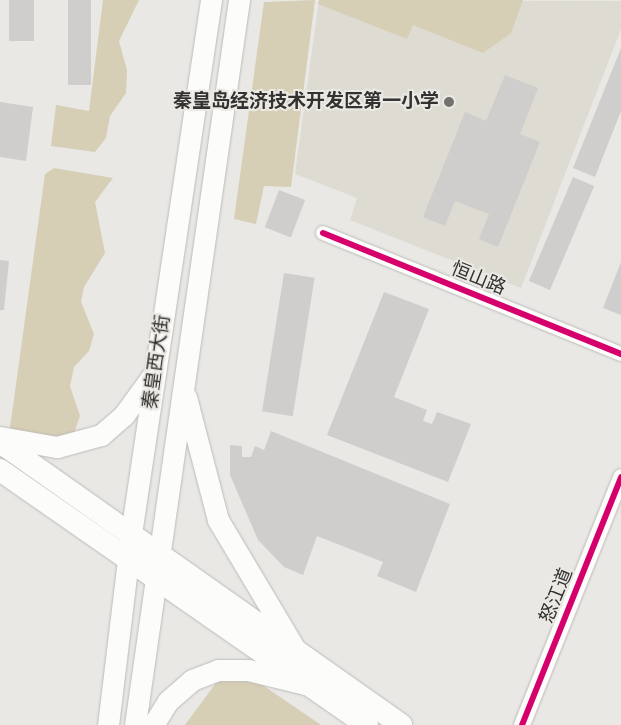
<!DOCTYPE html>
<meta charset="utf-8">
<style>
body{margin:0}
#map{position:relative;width:621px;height:725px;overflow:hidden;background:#e9e8e5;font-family:"Alegreya Sans","Noto Sans SC",sans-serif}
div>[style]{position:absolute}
.built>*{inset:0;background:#dedbd3}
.green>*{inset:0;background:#d6ceb5}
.building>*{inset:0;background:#cfcecc;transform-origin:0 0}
.roads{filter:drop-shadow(0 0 1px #bcbbb9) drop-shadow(0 0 1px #bcbbb9)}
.minor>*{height:14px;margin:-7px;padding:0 7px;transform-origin:7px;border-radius:7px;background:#fcfcfb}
.tertiary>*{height:16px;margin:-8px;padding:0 8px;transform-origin:8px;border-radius:8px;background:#fcfcfb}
.primary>*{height:21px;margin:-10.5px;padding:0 10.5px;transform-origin:10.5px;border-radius:10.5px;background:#fcfcfb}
.trunk>*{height:22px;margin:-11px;padding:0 11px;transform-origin:11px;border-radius:11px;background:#fcfcfb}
.cycleway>*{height:6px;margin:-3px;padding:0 3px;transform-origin:3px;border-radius:3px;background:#d6006c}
.dots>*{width:14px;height:14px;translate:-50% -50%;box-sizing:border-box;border:2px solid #eae9e4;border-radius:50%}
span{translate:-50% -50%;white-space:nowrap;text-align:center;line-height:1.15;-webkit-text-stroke:4px #eae9e4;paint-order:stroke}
.poi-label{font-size:19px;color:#333230;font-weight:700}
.right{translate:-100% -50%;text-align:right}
.street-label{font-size:19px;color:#333230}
</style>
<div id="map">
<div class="built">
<i style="clip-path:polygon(319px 0,621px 1px,621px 29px,521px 288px,350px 220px,357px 198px,295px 174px)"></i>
</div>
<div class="green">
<i style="clip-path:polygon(103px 0,139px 0,119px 41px,127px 70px,126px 93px,110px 116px,106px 138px,95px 152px,51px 146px,56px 105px,89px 111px)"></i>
<i style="clip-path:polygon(315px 0,291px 187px,264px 186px,256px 224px,234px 219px,264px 2px)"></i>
<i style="clip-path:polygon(319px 0,523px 0,511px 33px,483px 53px,413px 25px,407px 39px,318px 4px)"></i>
<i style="clip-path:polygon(54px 168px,113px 178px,95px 202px,105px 253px,84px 287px,81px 302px,94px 334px,89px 351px,74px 367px,70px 386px,80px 416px,74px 433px,40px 446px,10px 428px,45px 174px)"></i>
<i style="clip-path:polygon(224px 672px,252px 678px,321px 725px,185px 725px)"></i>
</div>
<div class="building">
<i style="left:9px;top:0;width:25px;height:41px"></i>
<i style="left:68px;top:0;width:23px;height:85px"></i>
<i style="clip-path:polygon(621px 48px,621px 111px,595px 177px,573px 168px)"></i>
<i style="clip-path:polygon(505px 75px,538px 88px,520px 134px,540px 142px,498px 247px,479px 239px,489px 214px,455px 201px,445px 226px,423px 217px,465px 112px,486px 121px)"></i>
<i style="clip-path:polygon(0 102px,33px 107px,26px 161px,0 157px)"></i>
<i style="left:573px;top:177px;width:23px;height:113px;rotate:23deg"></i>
<i style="left:279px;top:190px;width:28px;height:40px;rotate:21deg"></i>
<i style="clip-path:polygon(0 260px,9px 261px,4px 310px,0 310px)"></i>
<i style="clip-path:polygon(621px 262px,621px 315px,603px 308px)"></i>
<i style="left:284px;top:273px;width:31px;height:140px;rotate:9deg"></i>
<i style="clip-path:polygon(384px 292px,429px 309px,394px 397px,427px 410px,423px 421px,432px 424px,437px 412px,471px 424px,448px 482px,327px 435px)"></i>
<i style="clip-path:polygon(271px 431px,450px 504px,416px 592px,377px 576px,383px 562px,317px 536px,303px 575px,284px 567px,258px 540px,230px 475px,230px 445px,242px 446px,242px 457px,251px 457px,255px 446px,264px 450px)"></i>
</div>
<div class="roads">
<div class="minor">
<i style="left:323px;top:233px;width:322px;rotate:22.1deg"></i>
</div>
<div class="tertiary">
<i style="left:522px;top:725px;width:267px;rotate:-68.2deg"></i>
</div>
<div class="primary">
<i style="left:186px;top:397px;width:127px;rotate:75.4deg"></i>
<i style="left:218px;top:520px;width:152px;rotate:59.2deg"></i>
<i style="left:0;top:437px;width:58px;rotate:10deg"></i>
<i style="left:57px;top:447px;width:46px;rotate:-15.3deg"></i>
<i style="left:101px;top:435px;width:30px;rotate:-41deg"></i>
<i style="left:124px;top:415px;width:49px;rotate:-54.1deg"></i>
<i style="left:108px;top:725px;width:192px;rotate:-83.1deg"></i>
<i style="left:131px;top:534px;width:540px;rotate:-81.48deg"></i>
<i style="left:135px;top:725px;width:732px;rotate:-81.84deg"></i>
<i style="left:153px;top:725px;width:28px;rotate:-58deg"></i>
<i style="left:168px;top:701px;width:32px;rotate:-41deg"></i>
<i style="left:192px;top:680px;width:28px;rotate:-21deg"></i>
<i style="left:218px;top:670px;width:30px"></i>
<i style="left:248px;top:670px;width:59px;rotate:13.8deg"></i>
</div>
<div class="trunk">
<i style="left:0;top:442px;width:491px;rotate:35.2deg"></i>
<i style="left:0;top:470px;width:447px;rotate:34.8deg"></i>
</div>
</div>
<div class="cycleway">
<i style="left:323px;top:233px;width:322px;rotate:22.1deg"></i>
<i style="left:522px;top:725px;width:267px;rotate:-68.2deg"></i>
</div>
<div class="dots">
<i style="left:449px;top:102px;background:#73726f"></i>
</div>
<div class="poi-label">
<span class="right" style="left:439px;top:102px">秦皇岛经济技术开发区第一小学</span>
</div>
<div class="street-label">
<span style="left:478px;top:279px;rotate:22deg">恒山路</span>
<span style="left:157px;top:362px;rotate:-82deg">秦皇西大街</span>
<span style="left:557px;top:596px;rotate:-68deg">怒江道</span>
</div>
</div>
